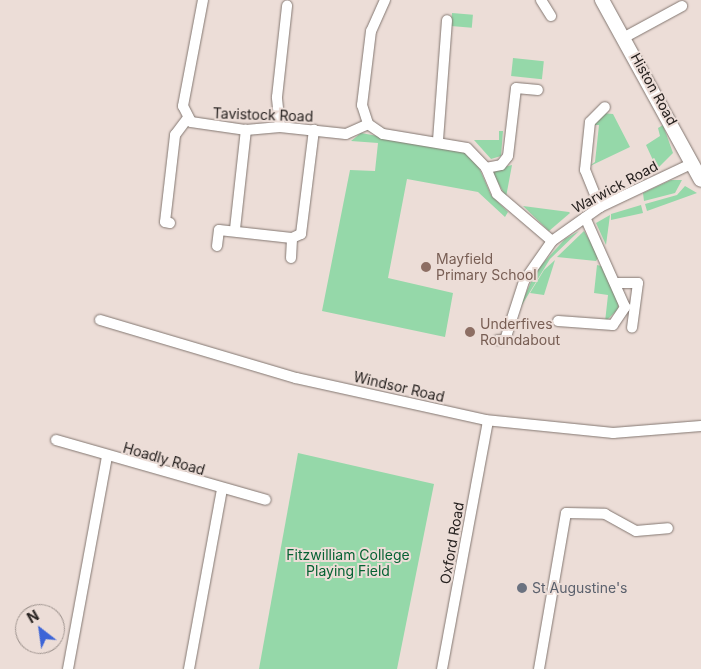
<!DOCTYPE html>
<style>
body{margin:0}
#map{position:relative;width:701px;height:669px;overflow:hidden;background:#ecddd7;font-family:Inter,sans-serif}
div>[style]{position:absolute}
.green>*{inset:0;background:#95d8a9;transform-origin:0 0}
.roads{filter:drop-shadow(0 0 1px #837771) drop-shadow(0 0 1px #837771)}
.minor>*{height:10px;margin:-5px;padding:0 5px;transform-origin:5px;border-radius:5px;background:#fff}
.secondary>*{height:14px;margin:-7px;padding:0 7px;transform-origin:7px;border-radius:7px;background:#fff}
.dots>*{width:14px;height:14px;translate:-50% -50%;box-sizing:border-box;border:2px solid #ecddd7;border-radius:50%}
span{translate:-50% -50%;white-space:nowrap;text-align:center;line-height:1.15;-webkit-text-stroke:4px #ecddd7;paint-order:stroke}
.street-label{font-size:14px;color:#26211f}
.education-label{font-size:14px;color:#785e54}
.left{translate:0 -50%;text-align:left}
.park-label{font-size:14px;color:#066233}
.worship-label{font-size:14px;color:#5b616d}
.north{position:absolute;left:15px;top:604px;width:50px;height:50px;box-sizing:border-box;background:#ecddd7;border:1px solid #9d928d;border-radius:50%;rotate:330deg;font-size:14px;font-weight:700;line-height:20px;text-align:center;color:#26211f}
.north::after{content:'';display:block;margin:auto;width:18px;height:22px;background:#3d65d7;clip-path:polygon(50% 0,100% 100%,50% 72%,0 100%)}
</style>
<div id="map">
<div class="green">
<i style="left:452px;top:13px;width:21px;height:13px;rotate:5deg"></i>
<i style="left:513px;top:58px;width:31px;height:18px;rotate:6deg"></i>
<i style="clip-path:polygon(602px 113px,613px 114px,630px 147px,588px 167px,595px 162px,599px 125px,593px 125px)"></i>
<i style="clip-path:polygon(663px 125px,673px 153px,657px 169px,646px 145px,660px 136px,658px 128px)"></i>
<i style="clip-path:polygon(499px 131px,503px 131px,501px 156px,491px 159px,474px 140px,499px 140px)"></i>
<i style="clip-path:polygon(361px 133px,467px 152px,477px 163px,491px 195px,508px 212px,505px 217px,478px 192px,407px 179px,388px 278px,453px 293px,445px 337px,322px 311px,350px 170px,375px 171px,378px 143px,351px 141px)"></i>
<i style="clip-path:polygon(512px 165px,506px 197px,491px 170px)"></i>
<i style="clip-path:polygon(671px 180px,682px 180px,675px 193px,644px 201px,643px 193px)"></i>
<i style="clip-path:polygon(685px 186px,697px 193px,647px 211px,645px 204px,677px 195px)"></i>
<i style="clip-path:polygon(641px 205px,643px 213px,611px 220px,611px 214px)"></i>
<i style="clip-path:polygon(523px 206px,569px 212px,570px 213px,549px 231px)"></i>
<i style="clip-path:polygon(610px 215px,606px 245px,596px 223px)"></i>
<i style="clip-path:polygon(579px 231px,550px 259px,517px 313px,536px 271px,565px 239px)"></i>
<i style="clip-path:polygon(584px 231px,599px 256px,596px 261px,557px 257px)"></i>
<i style="clip-path:polygon(555px 260px,544px 295px,530px 293px,544px 270px)"></i>
<i style="clip-path:polygon(597px 265px,605px 267px,618px 301px,618px 309px,605px 322px,608px 295px,594px 293px)"></i>
<i style="clip-path:polygon(298px 453px,434px 484px,397px 669px,259px 669px)"></i>
</div>
<div class="roads">
<div class="minor">
<i style="left:203px;top:0;width:108px;rotate:100.7deg"></i>
<i style="left:183px;top:106px;width:18px;rotate:63deg"></i>
<i style="left:191px;top:122px;width:56px;rotate:8.3deg"></i>
<i style="left:246px;top:130px;width:34px;rotate:-5deg"></i>
<i style="left:280px;top:127px;width:66px;rotate:6.1deg"></i>
<i style="left:346px;top:134px;width:24px;rotate:-24deg"></i>
<i style="left:385px;top:0;width:34px;rotate:114deg"></i>
<i style="left:371px;top:31px;width:75px;rotate:96.9deg"></i>
<i style="left:362px;top:105px;width:20px;rotate:72deg"></i>
<i style="left:368px;top:124px;width:18px;rotate:34deg"></i>
<i style="left:383px;top:134px;width:85px;rotate:9.5deg"></i>
<i style="left:467px;top:148px;width:28px;rotate:46deg"></i>
<i style="left:486px;top:168px;width:28px;rotate:67deg"></i>
<i style="left:497px;top:194px;width:72px;rotate:40.5deg"></i>
<i style="left:541px;top:0;width:19px;rotate:58deg"></i>
<i style="left:625px;top:37px;width:65px;rotate:-28.5deg"></i>
<i style="left:280px;top:127px;width:30px;rotate:-96deg"></i>
<i style="left:277px;top:97px;width:92px;rotate:-83.7deg"></i>
<i style="left:438px;top:140px;width:120px;rotate:-85.7deg"></i>
<i style="left:486px;top:168px;width:15px;rotate:-11deg"></i>
<i style="left:501px;top:165px;width:11px;rotate:-52deg"></i>
<i style="left:508px;top:156px;width:68px;rotate:-83.3deg"></i>
<i style="left:516px;top:88px;width:22px;rotate:5deg"></i>
<i style="left:600px;top:207px;width:40px;rotate:-112deg"></i>
<i style="left:585px;top:170px;width:48px;rotate:-84.1deg"></i>
<i style="left:590px;top:122px;width:21px;rotate:-45deg"></i>
<i style="left:170px;top:223px;width:5px;rotate:-169deg"></i>
<i style="left:165px;top:222px;width:88px;rotate:-83.4deg"></i>
<i style="left:175px;top:135px;width:20px;rotate:-53deg"></i>
<i style="left:235px;top:229px;width:100px;rotate:-83.7deg"></i>
<i style="left:217px;top:246px;width:16px;rotate:-83deg"></i>
<i style="left:219px;top:230px;width:73px;rotate:6.3deg"></i>
<i style="left:292px;top:238px;width:10px;rotate:-24deg"></i>
<i style="left:301px;top:234px;width:105px;rotate:-82.9deg"></i>
<i style="left:291px;top:258px;width:20px;rotate:-87deg"></i>
<i style="left:617px;top:283px;width:21px"></i>
<i style="left:638px;top:283px;width:45px;rotate:97.6deg"></i>
<i style="left:100px;top:320px;width:204px;rotate:16.5deg"></i>
<i style="left:296px;top:378px;width:194px;rotate:12.5deg"></i>
<i style="left:485px;top:420px;width:129px;rotate:5.8deg"></i>
<i style="left:613px;top:433px;width:88px;rotate:-4.5deg"></i>
<i style="left:558px;top:321px;width:55px;rotate:4.2deg"></i>
<i style="left:613px;top:325px;width:22px;rotate:-56deg"></i>
<i style="left:625px;top:307px;width:98px;rotate:-114deg"></i>
<i style="left:498px;top:340px;width:7px"></i>
<i style="left:505px;top:340px;width:62px;rotate:-72.1deg"></i>
<i style="left:524px;top:281px;width:49px;rotate:-55deg"></i>
<i style="left:552px;top:241px;width:59px;rotate:-35.3deg"></i>
<i style="left:600px;top:207px;width:103px;rotate:-25.3deg"></i>
<i style="left:56px;top:440px;width:218px;rotate:15.9deg"></i>
<i style="left:68px;top:669px;width:216px;rotate:-79.6deg"></i>
<i style="left:189px;top:669px;width:182px;rotate:-79.6deg"></i>
<i style="left:442px;top:669px;width:252px;rotate:-79.5deg"></i>
<i style="left:539px;top:669px;width:158px;rotate:-80.2deg"></i>
<i style="left:566px;top:513px;width:39px;rotate:1deg"></i>
<i style="left:605px;top:514px;width:35px;rotate:29deg"></i>
<i style="left:636px;top:531px;width:32px;rotate:-5deg"></i>
</div>
<div class="secondary">
<i style="left:602px;top:0;width:205px;rotate:61.2deg"></i>
</div>
</div>
<div class="dots">
<i style="left:426px;top:267px;background:#8d6e63"></i>
<i style="left:470px;top:332px;background:#8d6e63"></i>
<i style="left:522px;top:588px;background:#6b7280"></i>
</div>
<div class="street-label">
<span style="left:654px;top:89px;rotate:61deg">Histon Road</span>
<span style="left:263px;top:115px;rotate:2deg">Tavistock Road</span>
<span style="left:615px;top:187px;rotate:-28deg">Warwick Road</span>
<span style="left:399px;top:387px;rotate:13deg">Windsor Road</span>
<span style="left:164px;top:459px;rotate:16deg">Hoadly Road</span>
<span style="left:452px;top:543px;rotate:-80deg">Oxford Road</span>
</div>
<div class="education-label">
<span class="left" style="left:436px;top:267px">Mayfield<br>Primary School</span>
<span class="left" style="left:480px;top:332px">Underfives<br>Roundabout</span>
</div>
<div class="park-label">
<span style="left:348px;top:563px">Fitzwilliam College<br>Playing Field</span>
</div>
<div class="worship-label">
<span class="left" style="left:532px;top:588px">St Augustine's</span>
</div>
<div class="north">N</div>
</div>
